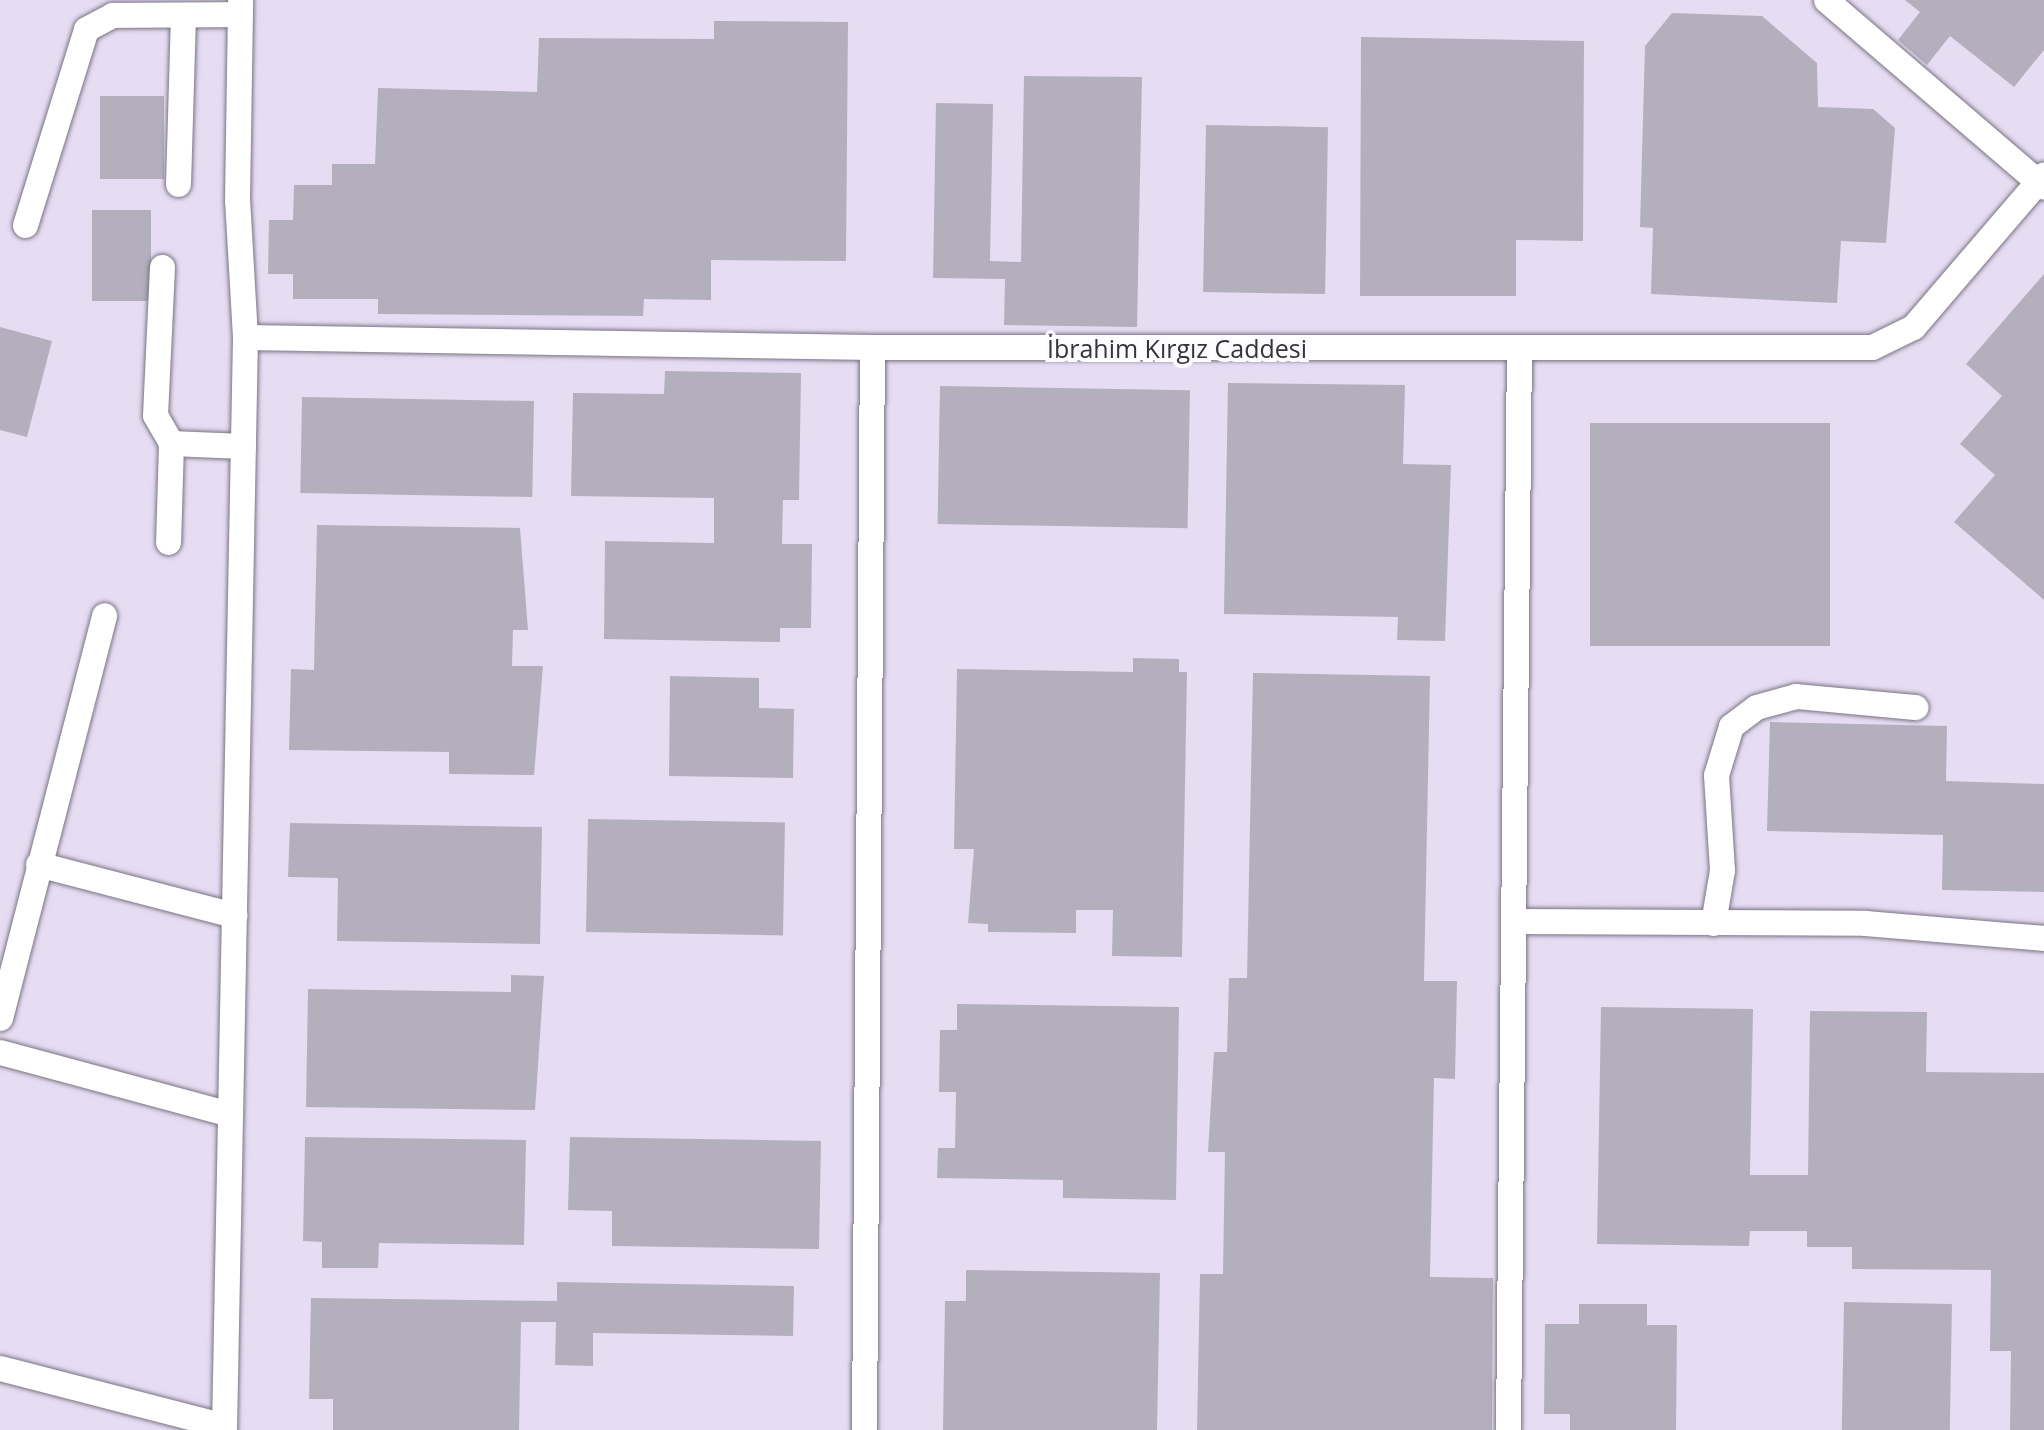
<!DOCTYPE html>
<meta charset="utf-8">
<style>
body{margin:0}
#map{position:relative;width:2044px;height:1430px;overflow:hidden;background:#f1ecfb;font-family:"Open Sans",sans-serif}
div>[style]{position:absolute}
.built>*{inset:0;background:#e6ddf3;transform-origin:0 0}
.building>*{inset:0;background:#b4afbd;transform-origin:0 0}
.roads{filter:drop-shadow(0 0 2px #7a7482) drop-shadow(0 0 2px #7a7482)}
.minor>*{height:25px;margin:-12.5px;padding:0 12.5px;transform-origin:12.5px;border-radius:12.5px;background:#fff}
span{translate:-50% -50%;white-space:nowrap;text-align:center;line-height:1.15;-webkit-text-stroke:8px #fcfbfe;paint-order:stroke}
.street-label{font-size:25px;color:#36343a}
</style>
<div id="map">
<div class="built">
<i style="left:0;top:0;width:2044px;height:1430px"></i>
</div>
<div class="building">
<i style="clip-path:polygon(1905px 0,2044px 0,2044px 50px,2014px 87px,1950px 36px,1927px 65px,1898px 40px,1920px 12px)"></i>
<i style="clip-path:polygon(1672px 13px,1762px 16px,1817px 63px,1818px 107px,1873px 109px,1895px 128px,1886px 243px,1841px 241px,1837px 303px,1651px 294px,1653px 228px,1640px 227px,1645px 46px)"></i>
<i style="clip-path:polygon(714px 21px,848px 22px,846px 261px,711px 260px,711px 300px,644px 299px,643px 316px,378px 314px,378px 299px,293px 299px,293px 274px,268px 274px,269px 220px,293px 220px,294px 185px,332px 185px,332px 164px,375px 164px,378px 88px,537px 92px,539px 38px,714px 39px)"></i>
<i style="clip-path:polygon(1361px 37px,1584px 41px,1583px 241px,1516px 240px,1516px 296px,1360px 296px)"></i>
<i style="clip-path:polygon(1024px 76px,1142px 77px,1137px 327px,1004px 325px,1005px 279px,933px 278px,936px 103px,993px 104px,990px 261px,1021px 262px)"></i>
<i style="left:100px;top:96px;width:64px;height:83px"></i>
<i style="left:1206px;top:125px;width:122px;height:167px;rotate:1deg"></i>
<i style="left:92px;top:210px;width:59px;height:91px"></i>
<i style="clip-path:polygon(2044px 274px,2044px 600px,1954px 522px,1995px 475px,1960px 444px,2002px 396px,1966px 364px)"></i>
<i style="clip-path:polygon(0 327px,52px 341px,27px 437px,0 430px)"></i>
<i style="clip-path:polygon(665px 371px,801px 373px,799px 500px,783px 500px,782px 544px,812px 544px,811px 628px,780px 628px,780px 642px,604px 639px,605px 541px,714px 543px,714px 498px,571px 496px,573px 393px,664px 394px)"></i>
<i style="clip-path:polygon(1228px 383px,1405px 385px,1403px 464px,1451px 465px,1445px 641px,1397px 640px,1398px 617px,1224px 614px)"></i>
<i style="left:940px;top:386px;width:250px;height:138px;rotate:1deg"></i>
<i style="left:302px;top:397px;width:232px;height:96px;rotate:1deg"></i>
<i style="left:1590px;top:423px;width:240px;height:223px"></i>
<i style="clip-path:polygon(317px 525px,520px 528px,528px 630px,513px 630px,512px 666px,543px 666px,534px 775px,449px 774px,449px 752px,289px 750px,291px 669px,314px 670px)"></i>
<i style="clip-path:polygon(1133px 658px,1179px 659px,1179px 672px,1187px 672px,1182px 957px,1112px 956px,1113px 910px,1076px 910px,1076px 933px,988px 932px,988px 924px,968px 923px,974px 849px,954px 849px,957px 669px,1133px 672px)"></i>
<i style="clip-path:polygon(1253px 673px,1430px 676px,1424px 981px,1457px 981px,1455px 1079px,1434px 1078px,1430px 1277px,1493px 1278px,1492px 1430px,1197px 1430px,1200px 1274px,1223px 1274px,1225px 1152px,1208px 1152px,1214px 1052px,1227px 1052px,1229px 978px,1247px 978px)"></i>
<i style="clip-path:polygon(670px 676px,759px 678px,759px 708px,794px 709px,793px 778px,669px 776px)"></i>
<i style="clip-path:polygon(1770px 722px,1947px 726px,1946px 781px,2044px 784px,2044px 892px,1942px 890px,1943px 835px,1767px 831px)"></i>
<i style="left:588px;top:819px;width:197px;height:113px;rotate:1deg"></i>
<i style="clip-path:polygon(290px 823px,542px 827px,540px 944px,337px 941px,338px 878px,288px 877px)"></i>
<i style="clip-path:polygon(511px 975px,544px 976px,535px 1110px,306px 1107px,308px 989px,511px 992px)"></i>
<i style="clip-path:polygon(957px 1004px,1179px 1007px,1176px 1200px,1063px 1198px,1063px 1180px,937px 1178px,938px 1148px,955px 1148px,956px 1092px,939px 1092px,940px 1030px,957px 1030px)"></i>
<i style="clip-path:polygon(1601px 1007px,1753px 1009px,1750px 1175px,1808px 1175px,1810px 1011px,1927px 1012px,1926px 1072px,2044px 1073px,2044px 1430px,2010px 1430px,2011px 1351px,1990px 1351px,1991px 1270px,1852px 1269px,1852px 1247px,1807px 1247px,1807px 1231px,1750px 1231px,1749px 1246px,1597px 1244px)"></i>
<i style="clip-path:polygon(305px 1137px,526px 1140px,524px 1245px,379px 1243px,378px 1268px,322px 1268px,322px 1242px,303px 1241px)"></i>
<i style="clip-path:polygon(570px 1137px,821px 1141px,819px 1249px,612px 1246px,612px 1211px,568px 1210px)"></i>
<i style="clip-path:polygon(966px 1270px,1160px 1273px,1157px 1430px,943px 1430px,945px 1301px,966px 1301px)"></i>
<i style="clip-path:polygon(557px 1282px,794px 1286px,793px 1336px,593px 1333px,593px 1366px,555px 1365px,556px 1322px,521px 1322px,519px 1430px,333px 1430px,333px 1399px,309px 1399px,311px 1298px,557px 1301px)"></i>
<i style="left:1844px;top:1302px;width:108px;height:128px;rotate:1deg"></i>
<i style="clip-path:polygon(1579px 1304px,1647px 1304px,1647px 1325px,1677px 1325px,1676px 1430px,1570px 1430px,1570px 1414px,1544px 1414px,1545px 1324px,1579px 1324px)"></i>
</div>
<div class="roads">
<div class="minor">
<i style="left:1826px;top:0;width:287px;rotate:40.6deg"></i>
<i style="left:178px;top:184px;width:169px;rotate:-88.3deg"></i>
<i style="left:25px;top:225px;width:205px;rotate:-72.7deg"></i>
<i style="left:86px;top:29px;width:30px;rotate:-28deg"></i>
<i style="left:112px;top:15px;width:128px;rotate:-0.4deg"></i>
<i style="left:162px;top:267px;width:148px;rotate:92.7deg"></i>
<i style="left:155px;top:415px;width:32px;rotate:60deg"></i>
<i style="left:171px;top:443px;width:99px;rotate:91.7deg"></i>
<i style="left:245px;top:337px;width:627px;rotate:0.91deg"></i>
<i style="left:872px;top:347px;width:1000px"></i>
<i style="left:1872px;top:347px;width:46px;rotate:-26deg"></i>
<i style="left:1913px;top:327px;width:201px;rotate:-49.4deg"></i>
<i style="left:171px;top:443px;width:72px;rotate:2.4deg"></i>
<i style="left:38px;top:864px;width:203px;rotate:14.6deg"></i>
<i style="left:1515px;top:921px;width:350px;rotate:0.3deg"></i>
<i style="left:1865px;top:923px;width:180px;rotate:4.8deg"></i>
<i style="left:1713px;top:923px;width:54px;rotate:-80.4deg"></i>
<i style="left:1722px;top:870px;width:95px;rotate:-93.6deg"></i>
<i style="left:1716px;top:775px;width:51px;rotate:-73deg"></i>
<i style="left:1731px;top:726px;width:31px;rotate:-37deg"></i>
<i style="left:1756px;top:707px;width:41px;rotate:-15.4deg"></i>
<i style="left:1796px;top:696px;width:120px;rotate:5.3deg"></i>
<i style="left:0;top:1018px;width:416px;rotate:-75.5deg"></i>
<i style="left:0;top:1052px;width:238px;rotate:15.1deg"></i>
<i style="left:0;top:1368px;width:231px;rotate:14.5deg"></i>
<i style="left:224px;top:1430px;width:1093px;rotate:-88.9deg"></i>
<i style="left:245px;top:337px;width:137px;rotate:-93.3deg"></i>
<i style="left:237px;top:200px;width:200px;rotate:-89.1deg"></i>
<i style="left:864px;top:1430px;width:1083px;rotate:-89.58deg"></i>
<i style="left:1508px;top:1430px;width:1081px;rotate:-89.42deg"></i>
</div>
</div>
<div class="street-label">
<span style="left:1177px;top:348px">İbrahim Kırgız Caddesi</span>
</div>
</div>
